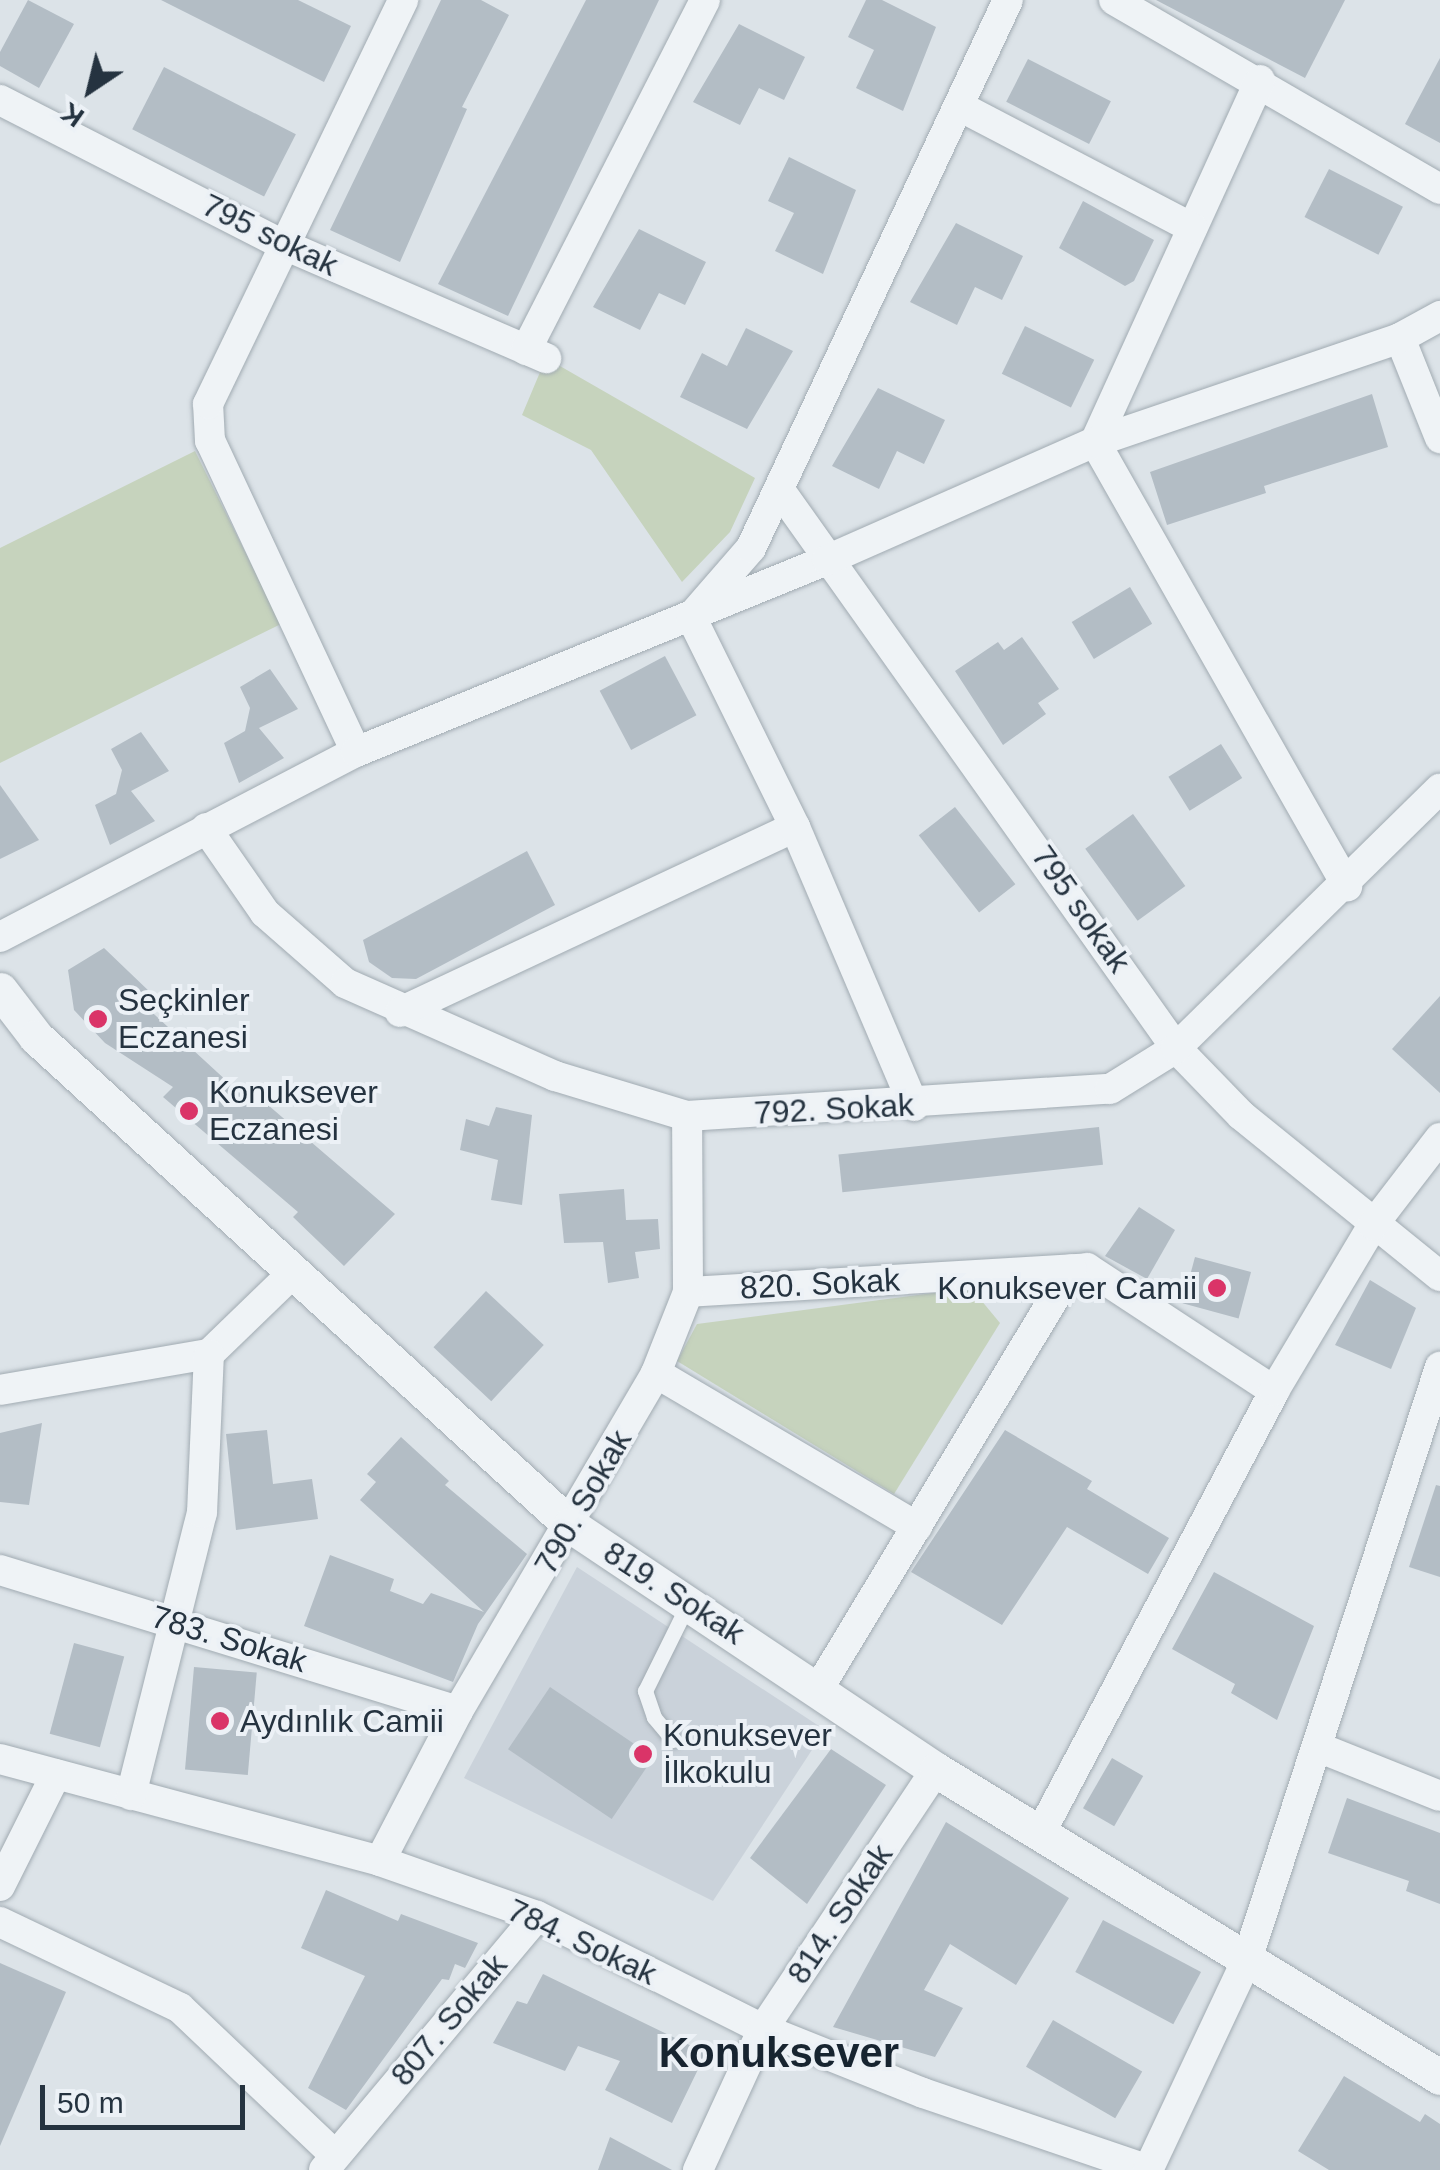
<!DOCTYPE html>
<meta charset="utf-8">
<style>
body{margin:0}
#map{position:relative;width:1440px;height:2170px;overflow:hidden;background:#dce3e8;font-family:Arial,sans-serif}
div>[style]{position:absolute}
.built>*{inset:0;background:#cad2da}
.green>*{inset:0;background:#c6d3bd}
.building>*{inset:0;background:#b3bdc5;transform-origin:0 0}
.roads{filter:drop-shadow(0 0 2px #a1abb2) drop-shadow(0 0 2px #a1abb2)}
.service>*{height:15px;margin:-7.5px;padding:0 7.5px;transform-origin:7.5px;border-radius:7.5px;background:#eff3f6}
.minor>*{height:30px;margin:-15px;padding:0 15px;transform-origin:15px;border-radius:15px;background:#eff3f6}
.tertiary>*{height:35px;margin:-17.5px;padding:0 17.5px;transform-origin:17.5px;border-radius:17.5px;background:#eff3f6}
.dots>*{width:28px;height:28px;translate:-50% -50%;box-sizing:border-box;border:5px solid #ecf1f6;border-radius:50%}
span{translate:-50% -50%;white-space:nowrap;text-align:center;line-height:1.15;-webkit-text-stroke:8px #ecf1f6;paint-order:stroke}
.street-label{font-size:32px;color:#253340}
.poi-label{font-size:32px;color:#253340}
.left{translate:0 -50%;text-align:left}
.right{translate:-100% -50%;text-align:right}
.district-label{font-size:42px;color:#172430;font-weight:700}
.north{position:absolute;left:40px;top:40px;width:100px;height:100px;-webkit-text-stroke:8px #ecf1f6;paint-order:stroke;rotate:215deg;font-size:28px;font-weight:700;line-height:40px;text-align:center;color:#253340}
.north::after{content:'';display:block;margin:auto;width:35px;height:45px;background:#253340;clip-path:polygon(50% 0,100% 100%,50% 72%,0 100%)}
.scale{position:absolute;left:40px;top:2085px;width:205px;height:45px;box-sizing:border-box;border:5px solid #253340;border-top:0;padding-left:12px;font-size:30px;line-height:35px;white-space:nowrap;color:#253340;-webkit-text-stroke:8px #ecf1f6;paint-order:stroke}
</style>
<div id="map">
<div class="built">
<i style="clip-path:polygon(577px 1567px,825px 1730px,713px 1901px,464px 1778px)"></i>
</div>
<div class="green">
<i style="clip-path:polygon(546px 358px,755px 478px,730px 532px,682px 582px,591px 450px,522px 415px)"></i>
<i style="clip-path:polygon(195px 451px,281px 624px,0 763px,0 548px)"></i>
<i style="clip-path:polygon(971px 1288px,1000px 1323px,894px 1494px,677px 1361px,697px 1324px)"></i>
</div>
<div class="building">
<i style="clip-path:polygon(28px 0,74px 24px,39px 88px,0 66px,0 52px)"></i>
<i style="clip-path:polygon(161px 0,298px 0,351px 26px,324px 82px)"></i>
<i style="clip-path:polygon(441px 0,481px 0,509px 15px,462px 107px,467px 109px,400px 262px,330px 230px)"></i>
<i style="clip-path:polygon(586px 0,659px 0,508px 316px,438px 284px)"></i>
<i style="clip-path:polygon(866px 0,882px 0,936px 27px,903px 111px,856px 88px,874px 50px,848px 37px)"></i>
<i style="clip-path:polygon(1156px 0,1345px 0,1305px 78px)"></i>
<i style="clip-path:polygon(739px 24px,805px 57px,784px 100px,759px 88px,740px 125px,693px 102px)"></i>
<i style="clip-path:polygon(1440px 58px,1440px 143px,1405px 124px)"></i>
<i style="left:1028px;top:59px;width:93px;height:48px;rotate:27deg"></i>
<i style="left:164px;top:67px;width:148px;height:70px;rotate:27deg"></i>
<i style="clip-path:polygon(789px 157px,856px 190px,823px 274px,775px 251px,794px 213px,768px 201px)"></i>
<i style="left:1329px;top:169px;width:83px;height:54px;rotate:27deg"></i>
<i style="clip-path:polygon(1083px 201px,1154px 240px,1134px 281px,1125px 286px,1059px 248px)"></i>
<i style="clip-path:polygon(956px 223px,1023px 256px,1002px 300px,975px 287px,957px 325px,910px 302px)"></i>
<i style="clip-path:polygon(639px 229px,706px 262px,685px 305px,659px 293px,640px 330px,593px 307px)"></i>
<i style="left:1025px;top:326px;width:77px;height:53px;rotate:26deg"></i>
<i style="clip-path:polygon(746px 328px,793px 351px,747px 429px,680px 397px,702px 353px,727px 366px)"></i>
<i style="clip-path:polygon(878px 388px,945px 420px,924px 464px,897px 451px,879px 489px,832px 466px)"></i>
<i style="clip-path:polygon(1372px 394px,1388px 447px,1264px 486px,1266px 493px,1167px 525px,1150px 472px)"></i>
<i style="left:1130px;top:587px;width:43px;height:68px;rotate:59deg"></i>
<i style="clip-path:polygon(1022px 637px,1059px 689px,1038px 703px,1046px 714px,1003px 745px,955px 671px,998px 642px,1004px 650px)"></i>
<i style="left:665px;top:656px;width:67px;height:74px;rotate:62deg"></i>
<i style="clip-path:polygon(270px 669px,298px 709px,259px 728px,284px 758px,239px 783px,224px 743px,245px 731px,250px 708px,240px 687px)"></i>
<i style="clip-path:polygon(141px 732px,169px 771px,131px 791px,155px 821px,110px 845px,95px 805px,116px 794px,122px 770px,111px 749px)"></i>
<i style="left:1221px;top:744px;width:40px;height:62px;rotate:58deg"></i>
<i style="clip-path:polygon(0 785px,39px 840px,0 859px)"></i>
<i style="left:955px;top:807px;width:98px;height:46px;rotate:52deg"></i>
<i style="left:1133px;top:814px;width:89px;height:59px;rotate:54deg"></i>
<i style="clip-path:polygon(527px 851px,555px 905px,416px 979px,392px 978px,369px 962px,363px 940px)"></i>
<i style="clip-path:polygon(104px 948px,152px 994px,143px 1004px,254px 1106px,261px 1099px,395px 1214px,344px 1266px,293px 1217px,298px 1212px,163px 1097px,173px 1087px,105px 1043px,74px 1010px,68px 970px)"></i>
<i style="clip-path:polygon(1440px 996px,1440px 1093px,1392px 1049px)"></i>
<i style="clip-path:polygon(496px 1107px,532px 1115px,522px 1205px,491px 1200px,498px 1160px,460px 1150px,466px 1119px,489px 1126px)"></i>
<i style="left:1099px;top:1127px;width:38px;height:262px;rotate:84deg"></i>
<i style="clip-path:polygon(624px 1189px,626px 1220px,658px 1219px,660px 1249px,635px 1252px,639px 1278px,608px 1283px,603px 1242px,564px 1243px,559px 1194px)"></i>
<i style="clip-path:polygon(1139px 1207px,1175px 1230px,1147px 1279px,1105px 1256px)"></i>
<i style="left:1195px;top:1257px;width:58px;height:48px;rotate:15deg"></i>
<i style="clip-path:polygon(1370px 1280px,1416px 1308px,1391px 1369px,1335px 1345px)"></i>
<i style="left:486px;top:1291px;width:79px;height:77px;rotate:43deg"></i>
<i style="clip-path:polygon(42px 1423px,29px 1505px,0 1502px,0 1433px)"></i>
<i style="clip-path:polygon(267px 1430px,273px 1484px,312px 1479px,318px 1519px,236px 1530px,226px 1434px)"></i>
<i style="clip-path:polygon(1005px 1430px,1092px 1481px,1087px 1489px,1169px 1538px,1148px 1574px,1067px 1527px,1002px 1625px,911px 1572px)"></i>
<i style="clip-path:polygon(401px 1437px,449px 1481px,445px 1485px,527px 1554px,478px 1624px,453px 1682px,304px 1626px,330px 1555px,394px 1579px,390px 1591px,423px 1604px,431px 1593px,484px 1612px,360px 1500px,376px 1482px,367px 1474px)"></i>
<i style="clip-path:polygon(1436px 1485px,1440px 1486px,1440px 1577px,1409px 1567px)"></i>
<i style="clip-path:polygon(1214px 1572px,1314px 1626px,1277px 1720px,1231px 1693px,1235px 1684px,1172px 1649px)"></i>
<i style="left:74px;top:1643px;width:52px;height:94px;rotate:15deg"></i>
<i style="left:194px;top:1667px;width:63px;height:103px;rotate:5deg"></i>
<i style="left:550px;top:1687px;width:125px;height:75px;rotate:34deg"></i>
<i style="clip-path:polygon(831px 1749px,886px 1785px,807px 1904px,750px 1858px)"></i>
<i style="left:1112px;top:1758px;width:36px;height:58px;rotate:30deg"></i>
<i style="clip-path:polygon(1347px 1798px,1440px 1833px,1440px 1904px,1406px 1891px,1409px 1881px,1328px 1853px)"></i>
<i style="clip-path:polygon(946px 1822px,1069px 1898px,1016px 1985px,950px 1944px,924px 1990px,963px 2008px,935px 2057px,833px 2027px)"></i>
<i style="clip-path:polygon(326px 1890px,398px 1921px,401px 1914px,478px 1943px,465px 1968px,455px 1964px,449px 1980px,442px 1979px,346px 2110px,308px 2088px,365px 1976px,301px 1948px)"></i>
<i style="left:1103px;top:1920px;width:111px;height:59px;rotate:28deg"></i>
<i style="clip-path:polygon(0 1963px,66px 1992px,0 2146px)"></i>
<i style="clip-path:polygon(543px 1974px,706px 2053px,672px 2123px,605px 2090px,620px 2061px,578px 2046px,565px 2071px,493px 2043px,517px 2001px,527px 2004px)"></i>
<i style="left:1053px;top:2020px;width:103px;height:54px;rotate:30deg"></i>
<i style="clip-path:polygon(1344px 2076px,1420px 2122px,1425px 2114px,1440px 2124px,1440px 2170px,1329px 2170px,1298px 2151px)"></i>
<i style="clip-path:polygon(610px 2137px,672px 2170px,598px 2170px)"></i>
</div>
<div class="roads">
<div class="service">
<i style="left:673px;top:1740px;width:30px;rotate:-130deg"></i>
<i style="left:654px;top:1717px;width:28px;rotate:-109deg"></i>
<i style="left:645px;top:1691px;width:97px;rotate:-63.7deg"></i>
</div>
<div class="minor">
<i style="left:1114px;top:0;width:377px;rotate:30.1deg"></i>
<i style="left:1260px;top:80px;width:398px;rotate:114.5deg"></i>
<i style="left:1095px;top:442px;width:511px;rotate:60.42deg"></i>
<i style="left:0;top:100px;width:317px;rotate:27.1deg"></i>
<i style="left:282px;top:244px;width:288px;rotate:23.4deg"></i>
<i style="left:959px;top:106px;width:263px;rotate:27.6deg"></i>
<i style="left:1400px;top:338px;width:108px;rotate:68.2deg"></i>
<i style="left:526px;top:350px;width:393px;rotate:-62.9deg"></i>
<i style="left:779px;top:489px;width:686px;rotate:54.62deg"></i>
<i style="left:1176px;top:1048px;width:93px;rotate:45.9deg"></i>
<i style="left:1241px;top:1115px;width:256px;rotate:39deg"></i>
<i style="left:356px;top:752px;width:344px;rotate:-115.1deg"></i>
<i style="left:210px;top:441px;width:37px;rotate:-93deg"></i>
<i style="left:208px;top:404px;width:449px;rotate:-64.2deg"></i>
<i style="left:206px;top:828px;width:103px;rotate:55.2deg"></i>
<i style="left:265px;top:913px;width:106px;rotate:41.2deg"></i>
<i style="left:345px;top:983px;width:230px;rotate:23.9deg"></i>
<i style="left:555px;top:1076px;width:138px;rotate:16.9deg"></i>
<i style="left:687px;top:1116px;width:424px;rotate:-3.7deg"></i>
<i style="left:1110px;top:1089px;width:78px;rotate:-31.8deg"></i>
<i style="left:1176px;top:1048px;width:370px;rotate:-44.5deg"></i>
<i style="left:0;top:937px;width:401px;rotate:-27.5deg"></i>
<i style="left:356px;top:752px;width:509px;rotate:-22.18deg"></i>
<i style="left:827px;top:560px;width:293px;rotate:-23.8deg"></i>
<i style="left:1095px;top:442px;width:322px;rotate:-18.8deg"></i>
<i style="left:1400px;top:338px;width:46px;rotate:-28.8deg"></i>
<i style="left:400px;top:1012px;width:436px;rotate:-25.1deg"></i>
<i style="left:914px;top:1106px;width:303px;rotate:-113.1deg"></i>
<i style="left:795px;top:827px;width:234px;rotate:-116.3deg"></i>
<i style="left:691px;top:617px;width:91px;rotate:-49deg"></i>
<i style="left:751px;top:548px;width:605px;rotate:-64.87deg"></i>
<i style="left:688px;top:1292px;width:400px;rotate:-3.4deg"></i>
<i style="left:1087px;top:1268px;width:224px;rotate:33.3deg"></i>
<i style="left:656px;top:1373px;width:303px;rotate:30.5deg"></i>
<i style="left:0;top:1390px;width:212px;rotate:-9.8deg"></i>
<i style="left:209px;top:1354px;width:117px;rotate:-44deg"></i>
<i style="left:0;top:1570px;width:479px;rotate:17.1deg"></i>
<i style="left:819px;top:1688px;width:489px;rotate:-58.9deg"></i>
<i style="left:1320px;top:1748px;width:129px;rotate:21.8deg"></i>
<i style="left:0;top:1759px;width:393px;rotate:15deg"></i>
<i style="left:380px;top:1861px;width:166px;rotate:19.3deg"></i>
<i style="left:537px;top:1916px;width:253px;rotate:26.6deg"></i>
<i style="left:763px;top:2029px;width:172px;rotate:21.8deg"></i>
<i style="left:923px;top:2093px;width:239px;rotate:18.8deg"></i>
<i style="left:131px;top:1795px;width:291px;rotate:-75.9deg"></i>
<i style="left:202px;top:1513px;width:159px;rotate:-87.5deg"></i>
<i style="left:1042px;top:1830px;width:497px;rotate:-62.1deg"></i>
<i style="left:1274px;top:1391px;width:193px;rotate:-59.2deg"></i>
<i style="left:1373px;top:1225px;width:110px;rotate:-52.4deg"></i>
<i style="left:380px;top:1861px;width:169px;rotate:-62.5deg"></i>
<i style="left:458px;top:1711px;width:392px;rotate:-59.6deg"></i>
<i style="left:656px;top:1373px;width:87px;rotate:-68.4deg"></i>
<i style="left:688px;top:1292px;width:176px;rotate:-90.3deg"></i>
<i style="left:0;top:1886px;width:125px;rotate:-63.4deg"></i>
<i style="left:0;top:1922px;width:199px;rotate:25.5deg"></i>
<i style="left:180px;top:2008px;width:214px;rotate:43.5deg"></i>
<i style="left:324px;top:2170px;width:331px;rotate:-50deg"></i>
<i style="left:698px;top:2170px;width:155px;rotate:-65.3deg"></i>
<i style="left:763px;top:2029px;width:311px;rotate:-56.3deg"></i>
<i style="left:1148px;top:2170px;width:232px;rotate:-64.8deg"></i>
<i style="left:1247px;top:1960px;width:624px;rotate:-71.97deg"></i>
</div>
<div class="tertiary">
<i style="left:0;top:990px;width:59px;rotate:52.5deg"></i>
<i style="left:36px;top:1037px;width:723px;rotate:42.42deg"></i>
<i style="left:570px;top:1525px;width:440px;rotate:33.8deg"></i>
<i style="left:936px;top:1770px;width:590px;rotate:31.35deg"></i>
</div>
</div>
<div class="dots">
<i style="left:98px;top:1019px;background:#da3468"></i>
<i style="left:189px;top:1111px;background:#da3468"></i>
<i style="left:1217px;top:1288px;background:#da3468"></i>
<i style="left:220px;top:1721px;background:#da3468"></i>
<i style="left:643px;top:1754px;background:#da3468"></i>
</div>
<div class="street-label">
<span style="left:270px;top:235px;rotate:26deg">795 sokak</span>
<span style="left:1081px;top:909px;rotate:55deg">795 sokak</span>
<span style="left:834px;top:1109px;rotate:-3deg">792. Sokak</span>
<span style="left:820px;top:1284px;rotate:-3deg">820. Sokak</span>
<span style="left:583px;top:1502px;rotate:-60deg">790. Sokak</span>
<span style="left:674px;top:1593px;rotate:33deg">819. Sokak</span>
<span style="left:229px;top:1639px;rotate:17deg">783. Sokak</span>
<span style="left:840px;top:1914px;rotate:-56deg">814. Sokak</span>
<span style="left:582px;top:1942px;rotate:25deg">784. Sokak</span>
<span style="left:449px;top:2020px;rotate:-50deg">807. Sokak</span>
</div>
<div class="poi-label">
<span class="left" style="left:118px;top:1019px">Seçkinler<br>Eczanesi</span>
<span class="left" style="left:209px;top:1111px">Konuksever<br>Eczanesi</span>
<span class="right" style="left:1197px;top:1288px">Konuksever Camii</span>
<span class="left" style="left:240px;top:1721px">Aydınlık Camii</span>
<span class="left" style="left:663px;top:1754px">Konuksever<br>İlkokulu</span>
</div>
<div class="district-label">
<span style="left:779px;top:2053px">Konuksever</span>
</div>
<div class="north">K</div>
<div class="scale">50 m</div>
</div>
